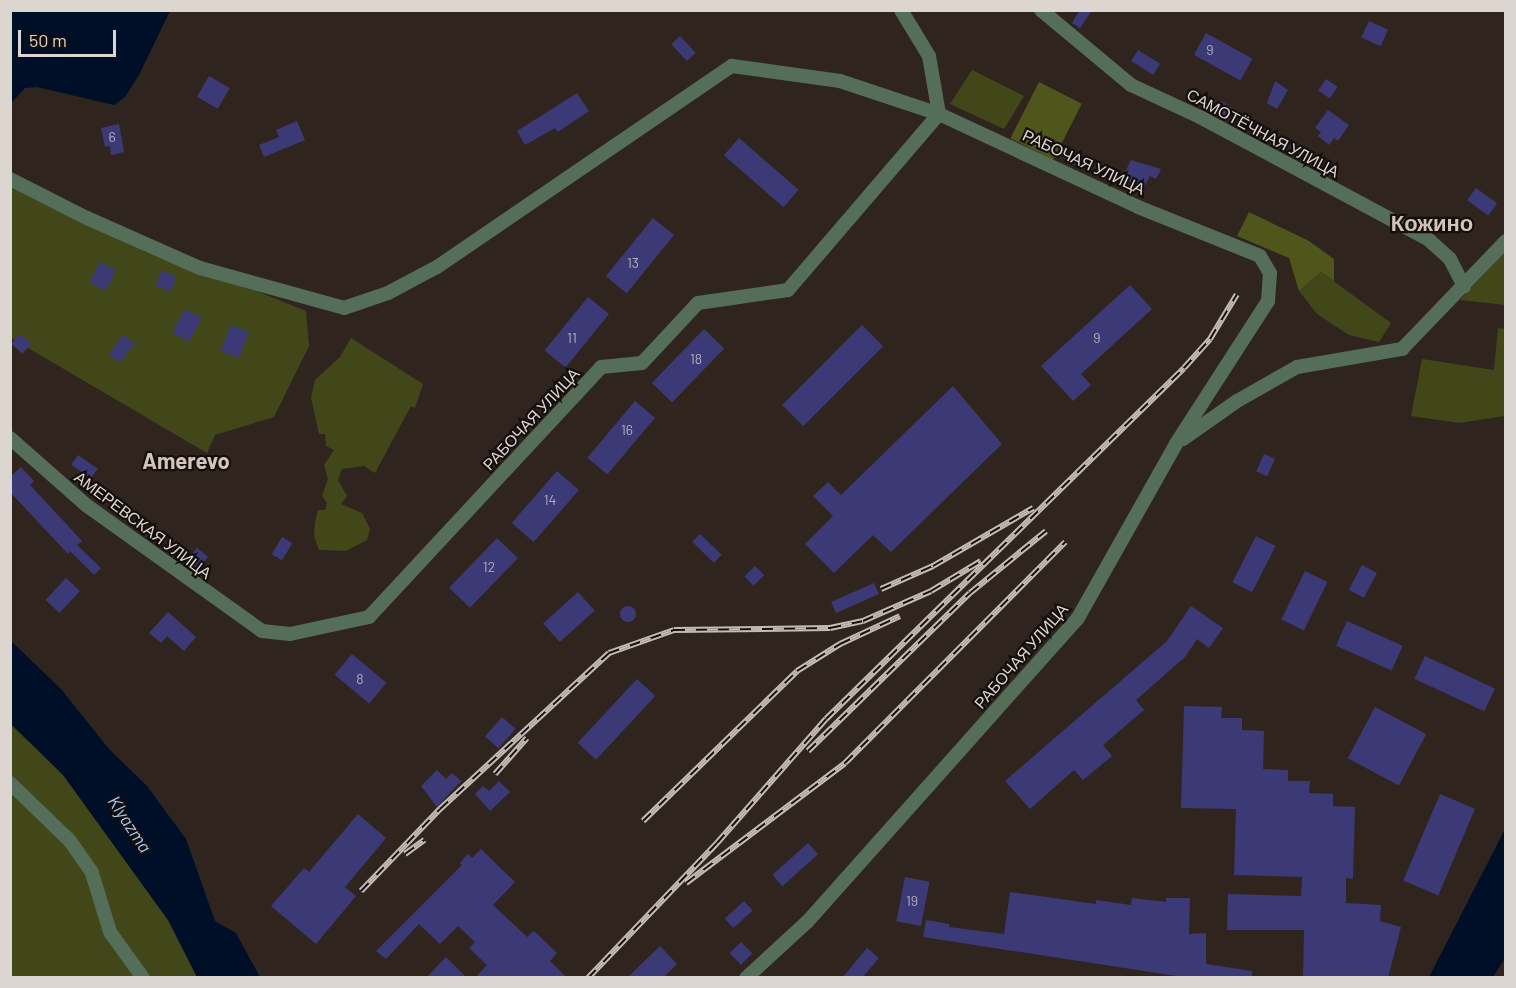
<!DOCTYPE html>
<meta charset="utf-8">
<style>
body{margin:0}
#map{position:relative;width:1516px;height:988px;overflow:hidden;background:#30251e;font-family:Barlow,sans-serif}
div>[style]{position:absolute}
.green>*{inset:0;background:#414719}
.forest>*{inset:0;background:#4f561c;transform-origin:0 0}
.water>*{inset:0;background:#000f28}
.building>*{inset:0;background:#3b3a76;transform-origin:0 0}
.round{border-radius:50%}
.minor>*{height:14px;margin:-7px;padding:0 7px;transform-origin:7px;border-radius:7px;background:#546e59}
.rail>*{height:6px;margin-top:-3px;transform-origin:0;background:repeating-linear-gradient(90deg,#140f0c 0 11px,#c4bcb7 0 22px);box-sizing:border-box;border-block:2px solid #c4bcb7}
span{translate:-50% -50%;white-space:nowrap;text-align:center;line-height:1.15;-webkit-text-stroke:4.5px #140f0c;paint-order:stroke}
.number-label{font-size:14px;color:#b4aeba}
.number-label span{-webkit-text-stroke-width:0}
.street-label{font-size:16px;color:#dcd5d0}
.water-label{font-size:18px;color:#a1caf8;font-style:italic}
.district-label{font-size:22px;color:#d2c4bb;font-weight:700}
.frame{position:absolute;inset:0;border:12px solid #dcd5d0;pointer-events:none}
.scale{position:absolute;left:18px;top:30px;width:98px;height:27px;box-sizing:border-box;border:3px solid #dcd5d0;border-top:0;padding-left:8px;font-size:18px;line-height:21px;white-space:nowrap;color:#dcd5d0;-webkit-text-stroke:4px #140f0c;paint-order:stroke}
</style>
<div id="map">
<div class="green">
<i style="clip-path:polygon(972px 70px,1024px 96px,1004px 129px,950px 104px)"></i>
<i style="clip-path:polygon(11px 179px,200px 268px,306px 311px,309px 346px,274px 417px,215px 435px,207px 453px,11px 338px)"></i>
<i style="clip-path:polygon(1505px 251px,1505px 305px,1460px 300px)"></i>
<i style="clip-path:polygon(1321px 272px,1391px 323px,1379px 342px,1349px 335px,1317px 314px,1299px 291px)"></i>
<i style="clip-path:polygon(1498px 328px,1505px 329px,1505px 416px,1459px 423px,1411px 416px,1422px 359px,1494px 370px)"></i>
<i style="clip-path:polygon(351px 338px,423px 384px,415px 408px,411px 406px,375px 473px,364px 466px,342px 469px,338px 480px,347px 496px,341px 504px,362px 513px,370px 529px,367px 540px,346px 551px,319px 550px,314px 536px,315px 522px,318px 510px,325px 510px,327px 503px,322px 496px,328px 479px,324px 465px,334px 450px,326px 446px,325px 434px,319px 434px,311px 398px,315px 380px,340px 357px)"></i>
<i style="clip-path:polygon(10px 724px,63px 774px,168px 920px,197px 977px,11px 977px)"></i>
</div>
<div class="forest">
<i style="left:1039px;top:82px;width:48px;height:63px;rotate:27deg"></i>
<i style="clip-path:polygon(1249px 212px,1309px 241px,1334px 259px,1334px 281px,1321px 272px,1299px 291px,1289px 258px,1237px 236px)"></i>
</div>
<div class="water">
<i style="clip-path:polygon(11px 10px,170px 10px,170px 11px,139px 75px,125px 97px,114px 105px,37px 87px,25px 88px,11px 103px)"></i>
<i style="clip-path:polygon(10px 640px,61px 689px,109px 749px,147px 786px,186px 839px,215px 921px,236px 933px,260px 977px,197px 977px,168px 920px,63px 775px,11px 724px)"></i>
<i style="clip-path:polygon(1505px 829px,1505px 958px,1493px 977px,1429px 977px)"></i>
</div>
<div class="building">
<i style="clip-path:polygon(1080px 10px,1092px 10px,1080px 28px,1072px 23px)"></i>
<i style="left:1369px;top:21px;width:21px;height:18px;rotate:25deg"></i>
<i style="left:1206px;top:33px;width:53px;height:25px;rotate:29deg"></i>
<i style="left:680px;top:36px;width:23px;height:12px;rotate:47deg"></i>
<i style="left:1138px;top:50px;width:26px;height:13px;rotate:32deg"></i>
<i style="left:209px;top:76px;width:24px;height:24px;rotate:30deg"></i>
<i style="left:1326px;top:79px;width:14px;height:14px;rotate:34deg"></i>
<i style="clip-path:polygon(1275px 81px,1288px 90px,1277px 109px,1267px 103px)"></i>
<i style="clip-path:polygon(577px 93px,589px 111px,558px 132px,555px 128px,525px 145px,517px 131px)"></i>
<i style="left:1221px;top:101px;width:21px;height:12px;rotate:31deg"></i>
<i style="clip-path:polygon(1328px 110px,1349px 125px,1338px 141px,1334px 138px,1329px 145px,1318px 136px,1321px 132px,1315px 128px)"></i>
<i style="clip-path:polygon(297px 121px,305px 140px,264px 157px,259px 145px,279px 137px,276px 130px)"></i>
<i style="clip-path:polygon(119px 124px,124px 152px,111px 155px,110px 146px,105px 147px,101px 128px)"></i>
<i style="left:739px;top:138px;width:79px;height:23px;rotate:41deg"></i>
<i style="clip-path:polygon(1131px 160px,1161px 169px,1156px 179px,1150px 176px,1143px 189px,1122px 178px)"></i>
<i style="left:1476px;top:188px;width:26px;height:15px;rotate:36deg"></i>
<i style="left:653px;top:218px;width:27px;height:75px;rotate:39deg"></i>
<i style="left:100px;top:262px;width:18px;height:23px;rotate:27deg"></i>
<i style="left:161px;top:271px;width:16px;height:16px;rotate:18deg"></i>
<i style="clip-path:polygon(1130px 285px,1152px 309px,1081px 374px,1091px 385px,1073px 401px,1041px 366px)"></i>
<i style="left:588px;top:297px;width:27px;height:69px;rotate:39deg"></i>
<i style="left:185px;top:309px;width:19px;height:27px;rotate:28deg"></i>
<i style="left:231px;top:325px;width:19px;height:28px;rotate:21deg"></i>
<i style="left:862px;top:325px;width:30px;height:113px;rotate:45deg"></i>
<i style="left:704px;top:329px;width:28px;height:75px;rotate:44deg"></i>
<i style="left:20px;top:334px;width:15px;height:13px;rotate:42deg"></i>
<i style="left:123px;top:335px;width:14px;height:24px;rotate:36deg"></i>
<i style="clip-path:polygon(953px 386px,1002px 444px,891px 552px,873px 535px,834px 573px,805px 544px,833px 516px,813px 496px,828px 482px,841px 495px)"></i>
<i style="left:635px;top:401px;width:26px;height:74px;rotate:40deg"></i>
<i style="left:1264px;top:454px;width:12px;height:19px;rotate:24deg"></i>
<i style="left:78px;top:455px;width:24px;height:12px;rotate:35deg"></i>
<i style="clip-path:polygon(21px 467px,34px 481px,30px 485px,82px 541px,77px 545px,101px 568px,94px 575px,70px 551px,68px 554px,10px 492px,10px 477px)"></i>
<i style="left:557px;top:471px;width:29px;height:69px;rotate:41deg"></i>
<i style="left:700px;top:534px;width:30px;height:11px;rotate:44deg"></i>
<i style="left:1256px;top:536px;width:22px;height:52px;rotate:27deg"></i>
<i style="left:282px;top:537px;width:12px;height:20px;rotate:31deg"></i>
<i style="left:497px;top:538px;width:29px;height:69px;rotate:44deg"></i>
<i style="left:197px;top:548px;width:14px;height:21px;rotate:39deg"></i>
<i style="left:1362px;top:565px;width:17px;height:28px;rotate:28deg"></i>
<i style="left:755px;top:566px;width:13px;height:15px;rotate:45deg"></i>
<i style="left:1305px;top:571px;width:25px;height:54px;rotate:26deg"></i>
<i style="left:66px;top:578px;width:19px;height:30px;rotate:43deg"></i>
<i style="left:874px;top:583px;width:12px;height:47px;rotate:66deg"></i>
<i style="left:578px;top:592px;width:25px;height:47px;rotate:48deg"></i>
<i style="clip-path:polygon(1191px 606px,1223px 628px,1209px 648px,1197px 639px,1185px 657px,1136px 700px,1144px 710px,1103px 745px,1112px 756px,1083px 780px,1074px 770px,1030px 809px,1005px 781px,1167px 641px)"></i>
<i class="round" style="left:620px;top:606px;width:16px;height:16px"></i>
<i style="clip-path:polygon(168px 612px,196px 637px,184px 651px,167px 636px,161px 643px,149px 633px)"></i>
<i style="left:1347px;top:621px;width:61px;height:27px;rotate:24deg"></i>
<i style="left:352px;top:654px;width:45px;height:27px;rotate:40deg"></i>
<i style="left:1425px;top:656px;width:77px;height:25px;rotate:25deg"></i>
<i style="left:637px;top:679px;width:25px;height:87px;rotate:43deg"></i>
<i style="clip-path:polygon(1184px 706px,1222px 707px,1221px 718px,1242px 718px,1242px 730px,1264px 731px,1263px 769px,1288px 770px,1288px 781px,1310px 781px,1309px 793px,1333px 794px,1333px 806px,1355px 807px,1353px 879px,1346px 878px,1346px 903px,1381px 905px,1380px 921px,1401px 927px,1388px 978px,1303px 978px,1304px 930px,1227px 930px,1228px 894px,1301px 896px,1302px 877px,1234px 875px,1236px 809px,1181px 808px)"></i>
<i style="left:1375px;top:707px;width:58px;height:58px;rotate:28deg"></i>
<i style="left:502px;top:717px;width:18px;height:26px;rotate:41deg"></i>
<i style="clip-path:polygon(437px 770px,446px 779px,452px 773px,461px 781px,437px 807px,421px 786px)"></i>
<i style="clip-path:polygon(499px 781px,510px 792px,490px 811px,475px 794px,483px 786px,489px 791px)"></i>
<i style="left:1440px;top:794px;width:38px;height:94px;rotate:23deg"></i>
<i style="clip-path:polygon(358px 814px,386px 838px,345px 887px,356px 896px,316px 944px,271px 906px,304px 868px,309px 872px)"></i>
<i style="left:808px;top:843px;width:15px;height:48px;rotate:48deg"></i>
<i style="clip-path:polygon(481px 849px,515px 882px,493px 905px,527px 937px,534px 931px,557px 953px,550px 961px,567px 978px,475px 978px,487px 965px,469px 948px,475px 942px,458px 926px,440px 944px,419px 924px,386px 959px,376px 951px,462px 865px,460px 863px,468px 854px,472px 858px)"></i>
<i style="left:905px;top:877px;width:25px;height:45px;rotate:11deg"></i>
<i style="clip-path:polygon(1010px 892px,1096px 904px,1096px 900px,1131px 905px,1132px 898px,1166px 902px,1166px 898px,1190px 898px,1189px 934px,1206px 933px,1206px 964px,1252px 971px,1252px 978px,1189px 978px,923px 937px,926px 920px,949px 924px,949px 927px,1004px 934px)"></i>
<i style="left:744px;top:901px;width:13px;height:26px;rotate:48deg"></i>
<i style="left:741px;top:942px;width:16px;height:16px;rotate:45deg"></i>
<i style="clip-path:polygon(660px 946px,677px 964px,663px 978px,627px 978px)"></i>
<i style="clip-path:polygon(867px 948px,879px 958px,862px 978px,842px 978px)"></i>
<i style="clip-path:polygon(446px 957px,467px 978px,426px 978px)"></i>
</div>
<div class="minor">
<i style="left:901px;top:10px;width:54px;rotate:58.7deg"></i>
<i style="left:929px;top:56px;width:59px;rotate:80.2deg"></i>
<i style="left:1041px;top:10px;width:117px;rotate:39.8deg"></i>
<i style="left:1131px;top:85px;width:76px;rotate:24.9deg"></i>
<i style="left:1200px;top:117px;width:260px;rotate:28.2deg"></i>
<i style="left:1429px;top:240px;width:28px;rotate:42deg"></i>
<i style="left:1450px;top:259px;width:31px;rotate:63deg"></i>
<i style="left:10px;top:179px;width:86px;rotate:26.9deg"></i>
<i style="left:87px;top:218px;width:124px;rotate:23.9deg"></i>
<i style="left:200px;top:268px;width:149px;rotate:15.5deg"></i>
<i style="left:344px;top:308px;width:46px;rotate:-18.8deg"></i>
<i style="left:388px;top:293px;width:55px;rotate:-28deg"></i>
<i style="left:437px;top:267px;width:357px;rotate:-34.3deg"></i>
<i style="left:732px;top:66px;width:109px;rotate:7.9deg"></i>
<i style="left:840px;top:81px;width:104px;rotate:18.4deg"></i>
<i style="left:939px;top:114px;width:220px;rotate:25deg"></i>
<i style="left:1138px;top:207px;width:131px;rotate:21.9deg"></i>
<i style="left:1260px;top:256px;width:20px;rotate:60deg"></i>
<i style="left:1270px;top:273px;width:28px;rotate:94deg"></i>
<i style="left:1268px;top:301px;width:170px;rotate:122.8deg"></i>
<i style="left:1176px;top:444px;width:200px;rotate:119.4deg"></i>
<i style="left:1078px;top:618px;width:406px;rotate:131.7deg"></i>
<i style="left:808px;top:921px;width:84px;rotate:137.4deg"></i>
<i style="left:10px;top:438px;width:101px;rotate:41.4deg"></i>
<i style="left:86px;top:505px;width:216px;rotate:35.6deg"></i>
<i style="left:262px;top:631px;width:28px;rotate:6deg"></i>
<i style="left:290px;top:634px;width:81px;rotate:-12.1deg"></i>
<i style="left:369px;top:617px;width:341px;rotate:-47.1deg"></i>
<i style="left:601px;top:367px;width:41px;rotate:-5.6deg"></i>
<i style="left:642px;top:363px;width:82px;rotate:-47deg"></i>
<i style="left:698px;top:303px;width:91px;rotate:-8.2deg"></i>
<i style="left:788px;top:290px;width:232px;rotate:-49.4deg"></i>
<i style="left:1183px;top:439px;width:66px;rotate:-35.1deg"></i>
<i style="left:1237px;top:401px;width:69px;rotate:-29.5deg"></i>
<i style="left:1297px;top:367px;width:107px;rotate:-9.7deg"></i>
<i style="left:1402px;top:349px;width:150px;rotate:-46.1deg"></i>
<i style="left:10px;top:783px;width:83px;rotate:44deg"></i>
<i style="left:70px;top:841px;width:39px;rotate:55deg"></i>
<i style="left:92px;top:873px;width:62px;rotate:73deg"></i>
<i style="left:110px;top:932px;width:57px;rotate:54.3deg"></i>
</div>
<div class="rail">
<i style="left:881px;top:589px;width:57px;rotate:-23.9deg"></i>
<i style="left:933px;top:566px;width:116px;rotate:-30.1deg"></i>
<i style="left:808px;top:751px;width:226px;rotate:-44.3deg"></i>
<i style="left:970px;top:593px;width:98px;rotate:-39.2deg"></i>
<i style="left:495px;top:774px;width:48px;rotate:-48.4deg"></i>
<i style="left:643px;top:821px;width:215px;rotate:-44.2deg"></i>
<i style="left:797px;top:671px;width:51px;rotate:-32.1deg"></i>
<i style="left:840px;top:644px;width:66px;rotate:-25deg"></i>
<i style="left:405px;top:854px;width:24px;rotate:-36deg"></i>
<i style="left:686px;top:883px;width:199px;rotate:-37deg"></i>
<i style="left:845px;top:763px;width:312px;rotate:-45.1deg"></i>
<i style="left:361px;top:891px;width:114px;rotate:-46.1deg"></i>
<i style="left:440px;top:809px;width:230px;rotate:-42.7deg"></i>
<i style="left:609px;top:653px;width:69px;rotate:-19.5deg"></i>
<i style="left:674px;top:630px;width:156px;rotate:-0.7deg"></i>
<i style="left:830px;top:628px;width:34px;rotate:-12deg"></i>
<i style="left:863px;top:621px;width:74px;rotate:-23.8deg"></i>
<i style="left:931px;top:591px;width:58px;rotate:-31deg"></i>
<i style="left:588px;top:978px;width:187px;rotate:-46.3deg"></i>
<i style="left:717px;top:843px;width:165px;rotate:-48.7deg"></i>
<i style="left:826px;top:719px;width:501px;rotate:-44.43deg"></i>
<i style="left:1184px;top:368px;width:39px;rotate:-48deg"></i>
<i style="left:1210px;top:339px;width:52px;rotate:-59deg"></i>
</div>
<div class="number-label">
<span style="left:1210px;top:50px">9</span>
<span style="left:112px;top:137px">6</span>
<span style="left:633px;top:263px">13</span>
<span style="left:572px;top:338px">11</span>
<span style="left:1097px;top:338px">9</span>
<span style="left:696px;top:359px">18</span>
<span style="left:627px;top:430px">16</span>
<span style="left:550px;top:500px">14</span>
<span style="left:489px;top:567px">12</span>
<span style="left:360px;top:679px">8</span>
<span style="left:912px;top:901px">19</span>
</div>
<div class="street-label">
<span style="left:1263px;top:133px;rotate:28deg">САМОТЁЧНАЯ УЛИЦА</span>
<span style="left:1084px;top:162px;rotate:25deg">РАБОЧАЯ УЛИЦА</span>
<span style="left:531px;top:419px;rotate:-47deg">РАБОЧАЯ УЛИЦА</span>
<span style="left:143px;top:525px;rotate:37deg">АМЕРЕВСКАЯ УЛИЦА</span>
<span style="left:1021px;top:656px;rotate:-49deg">РАБОЧАЯ УЛИЦА</span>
</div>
<div class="water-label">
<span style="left:130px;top:824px;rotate:57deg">Klyazma</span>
</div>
<div class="district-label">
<span style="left:1432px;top:223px">Кожино</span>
<span style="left:186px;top:461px">Amerevo</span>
</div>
<div class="frame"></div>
<div class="scale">50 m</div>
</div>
